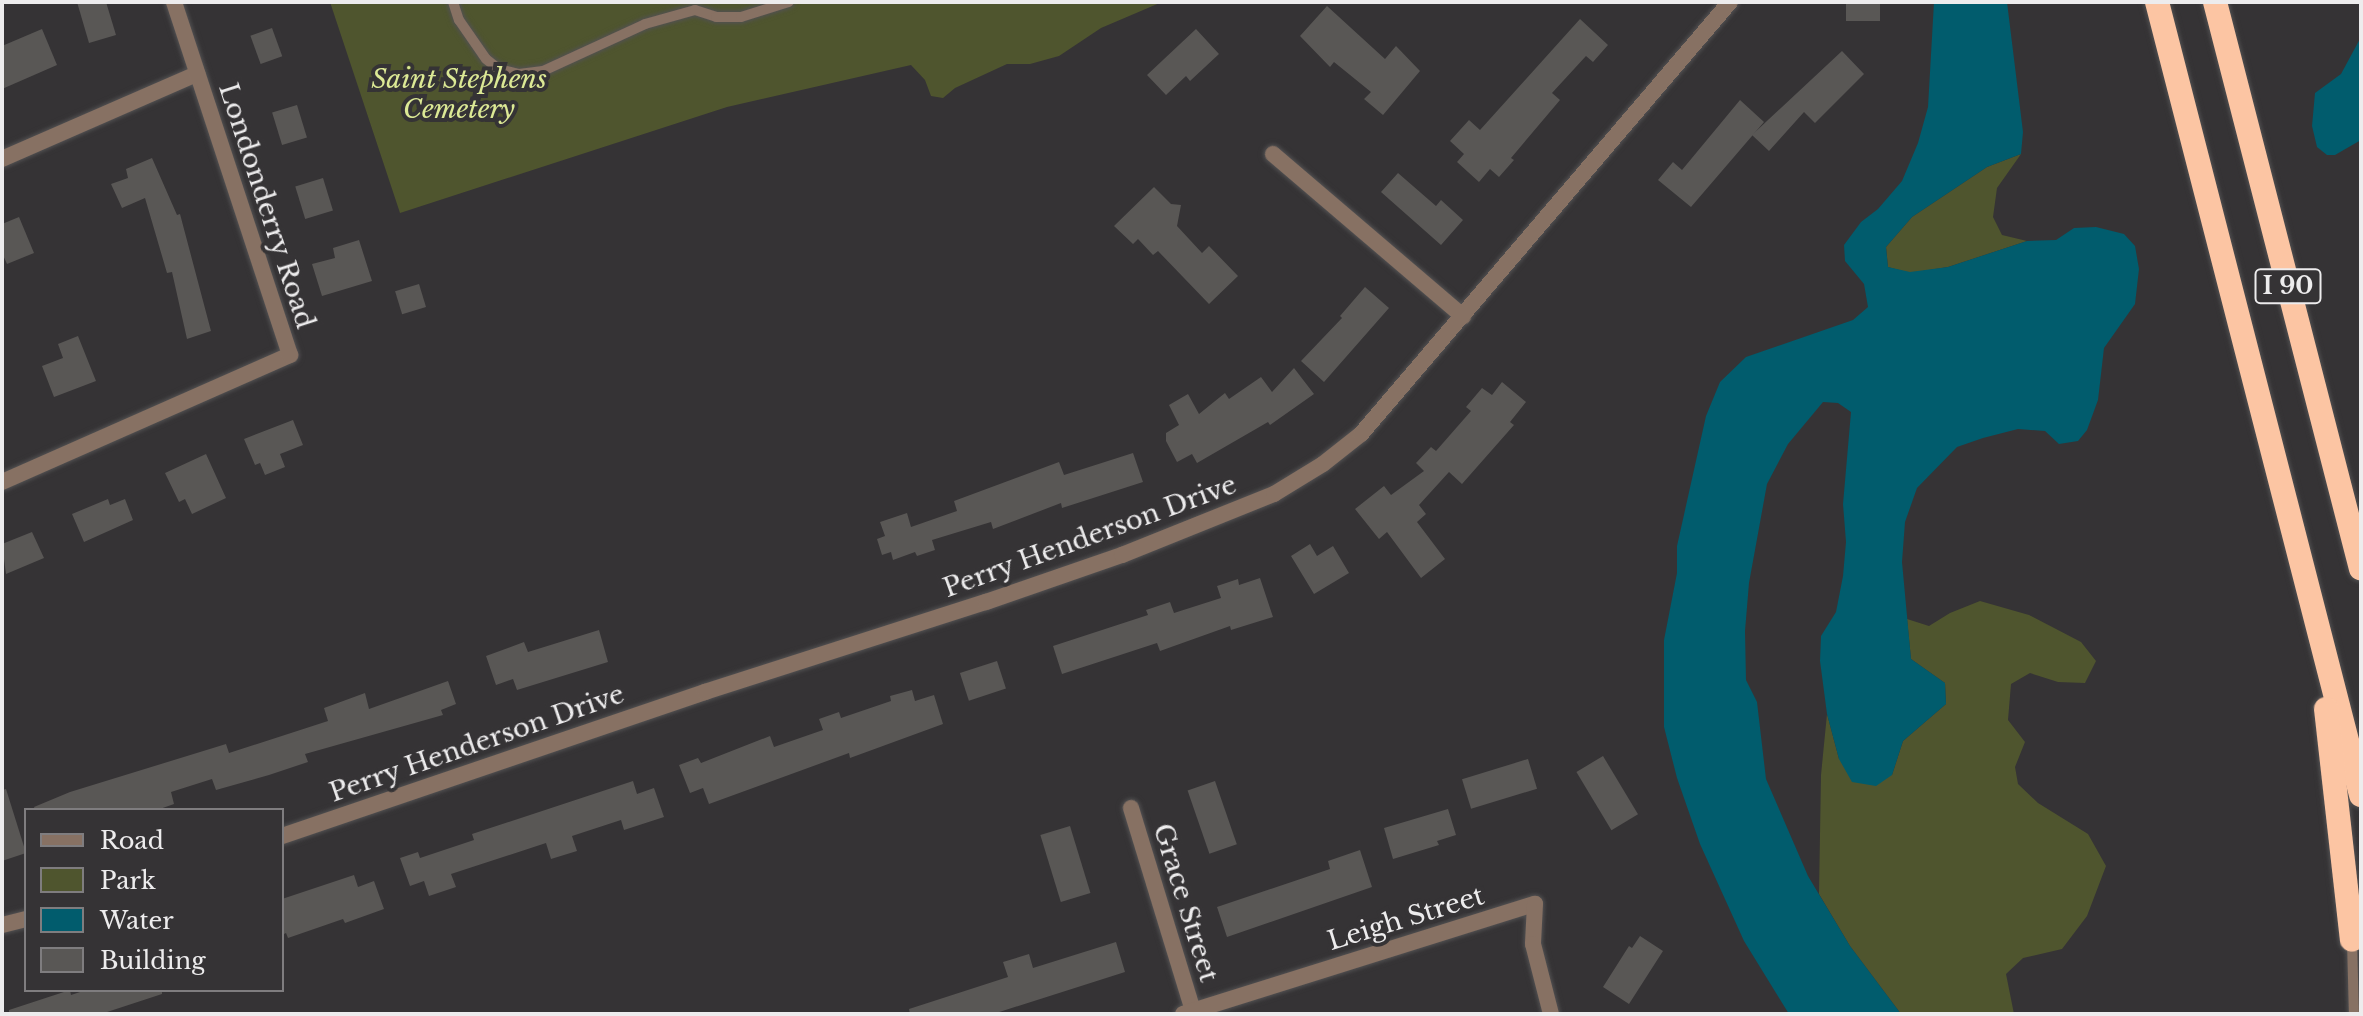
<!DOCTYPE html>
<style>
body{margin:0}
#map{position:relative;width:2363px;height:1016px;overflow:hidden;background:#353335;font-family:"Libre Baskerville",serif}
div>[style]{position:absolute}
.green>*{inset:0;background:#4f552e}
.water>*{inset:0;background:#015c6d}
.building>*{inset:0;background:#595755;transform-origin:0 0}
.roads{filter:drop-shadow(0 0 2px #525152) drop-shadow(0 0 2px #525152)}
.service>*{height:10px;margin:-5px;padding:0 5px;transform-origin:5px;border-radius:5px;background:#877163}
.minor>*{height:16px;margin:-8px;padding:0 8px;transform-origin:8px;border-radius:8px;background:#877163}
.motorway>*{height:24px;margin:-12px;padding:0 12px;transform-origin:12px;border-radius:12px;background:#fcc5a3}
span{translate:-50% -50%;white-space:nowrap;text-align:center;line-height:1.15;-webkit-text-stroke:8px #353335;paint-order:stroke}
.shield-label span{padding:2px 6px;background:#353335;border:2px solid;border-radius:6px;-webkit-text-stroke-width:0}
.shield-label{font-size:24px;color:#edeced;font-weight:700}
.park-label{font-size:26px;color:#dce995;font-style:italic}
.street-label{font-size:26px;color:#edeced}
.frame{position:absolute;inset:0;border:4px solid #edeced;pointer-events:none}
.legend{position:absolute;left:24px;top:808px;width:260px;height:184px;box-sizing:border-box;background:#353335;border:2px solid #7f7d7f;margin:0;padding:10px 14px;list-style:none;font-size:24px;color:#edeced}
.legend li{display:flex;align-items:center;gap:16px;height:40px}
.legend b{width:40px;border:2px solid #7f7d7f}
</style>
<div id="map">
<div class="green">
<i style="clip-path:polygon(330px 2px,1162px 2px,1101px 28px,1059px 56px,1030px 64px,1007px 64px,955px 88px,943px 98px,931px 96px,925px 80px,911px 65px,727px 107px,400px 213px)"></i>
<i style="clip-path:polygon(2021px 154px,1997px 188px,1993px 217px,2002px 235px,2027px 241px,1948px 267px,1910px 273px,1888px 267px,1886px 247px,1912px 217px,1987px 167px)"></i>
<i style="clip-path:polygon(1980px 601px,2029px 615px,2081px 642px,2096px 661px,2085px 683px,2058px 682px,2030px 673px,2011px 684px,2008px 720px,2025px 742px,2015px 767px,2018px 784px,2038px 803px,2088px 834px,2106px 866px,2087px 916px,2062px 949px,2023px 958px,2006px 974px,2014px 1014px,1901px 1014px,1850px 946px,1819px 894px,1821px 775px,1827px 714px,1839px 759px,1892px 775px,1903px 741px,1946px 704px,1945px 683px,1911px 659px,1907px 619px,1929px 626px,1950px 613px)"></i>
</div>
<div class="water">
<i style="clip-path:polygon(1934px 2px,2007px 2px,2023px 132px,2021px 154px,1987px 167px,1912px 217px,1886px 247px,1888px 267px,1910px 272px,1948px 267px,2027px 241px,2056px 240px,2074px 228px,2096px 227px,2124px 234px,2135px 246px,2139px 269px,2135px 304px,2104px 348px,2098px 400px,2087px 430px,2078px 441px,2059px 444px,2045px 431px,2018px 429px,1983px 438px,1957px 447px,1917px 488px,1905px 522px,1902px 562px,1911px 659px,1945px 683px,1946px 704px,1903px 741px,1892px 775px,1876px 786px,1852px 782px,1839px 759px,1827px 714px,1820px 661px,1821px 636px,1836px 612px,1843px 576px,1846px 542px,1843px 504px,1851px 412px,1838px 403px,1823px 402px,1788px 444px,1767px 484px,1749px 583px,1745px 631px,1746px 680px,1757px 702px,1766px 779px,1808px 876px,1850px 946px,1901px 1014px,1789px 1014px,1744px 941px,1700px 844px,1677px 778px,1664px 727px,1664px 640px,1677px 573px,1677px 546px,1706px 416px,1720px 382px,1746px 357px,1853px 320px,1868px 307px,1864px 284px,1845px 261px,1844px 245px,1861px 222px,1878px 209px,1902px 181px,1918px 143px,1928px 107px)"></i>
<i style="clip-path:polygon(2361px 37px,2361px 140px,2335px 155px,2327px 155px,2317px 147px,2312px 126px,2315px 93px,2341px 74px)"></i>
</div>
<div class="building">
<i style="clip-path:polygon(77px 2px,106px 2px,116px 35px,89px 43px)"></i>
<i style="left:1846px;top:2px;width:34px;height:19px"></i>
<i style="clip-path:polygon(1327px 6px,1385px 59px,1396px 46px,1420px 71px,1383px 115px,1364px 99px,1371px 92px,1334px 62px,1330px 67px,1300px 36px)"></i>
<i style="clip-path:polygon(1580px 19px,1608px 45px,1593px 62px,1586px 56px,1552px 93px,1560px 100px,1511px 158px,1514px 160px,1499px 177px,1490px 169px,1479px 182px,1457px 162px,1464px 154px,1450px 141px,1469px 120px,1480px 130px)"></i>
<i style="left:272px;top:28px;width:30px;height:23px;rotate:70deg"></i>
<i style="clip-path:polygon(42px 29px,57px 65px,2px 89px,2px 46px)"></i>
<i style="clip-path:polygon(1196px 29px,1219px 54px,1190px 81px,1186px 76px,1166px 95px,1147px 75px)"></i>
<i style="clip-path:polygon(1842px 51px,1864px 74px,1815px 123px,1804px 112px,1769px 151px,1752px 135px)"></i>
<i style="clip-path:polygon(1740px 100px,1764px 122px,1691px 207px,1658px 180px,1673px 162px,1682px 170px)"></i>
<i style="left:297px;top:105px;width:34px;height:26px;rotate:73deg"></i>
<i style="clip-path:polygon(152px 158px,177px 215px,180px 214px,211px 331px,187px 339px,172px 272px,167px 273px,145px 198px,122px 208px,111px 184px,128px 178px,126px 169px)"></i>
<i style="clip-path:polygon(1398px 173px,1436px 206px,1441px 200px,1463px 220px,1441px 245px,1381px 192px)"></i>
<i style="left:323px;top:178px;width:34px;height:29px;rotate:73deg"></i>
<i style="clip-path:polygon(1154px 187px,1171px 204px,1181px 205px,1177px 226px,1202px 253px,1209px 246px,1238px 276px,1209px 304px,1158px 251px,1153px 255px,1138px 239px,1133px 244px,1114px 226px)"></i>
<i style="clip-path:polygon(19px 217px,34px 253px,7px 264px,2px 253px,2px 224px)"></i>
<i style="clip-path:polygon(359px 240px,372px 281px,322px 296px,312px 264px,335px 258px,333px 248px)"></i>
<i style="left:419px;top:284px;width:24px;height:25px;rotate:73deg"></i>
<i style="clip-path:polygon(1365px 287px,1389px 308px,1324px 382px,1301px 361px,1342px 318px,1340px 316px)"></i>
<i style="clip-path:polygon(78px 336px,96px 381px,54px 397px,42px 366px,63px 358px,58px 344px)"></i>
<i style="clip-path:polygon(1294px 368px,1314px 394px,1270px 425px,1268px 422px,1197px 463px,1192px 454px,1177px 462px,1166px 441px,1166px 433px,1179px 425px,1169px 405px,1188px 394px,1199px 414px,1225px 393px,1229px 399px,1261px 377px,1272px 392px)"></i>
<i style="clip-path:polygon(1502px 382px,1526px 402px,1510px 422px,1514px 425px,1462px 484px,1449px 472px,1419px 505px,1426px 514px,1417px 522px,1445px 559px,1421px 578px,1387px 532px,1379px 539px,1355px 509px,1384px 486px,1391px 495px,1424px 471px,1416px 463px,1431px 447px,1436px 451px,1471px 411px,1466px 407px,1482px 388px,1492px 395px)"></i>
<i style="clip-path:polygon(293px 420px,303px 445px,280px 454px,285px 467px,265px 475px,260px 463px,255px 465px,244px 439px)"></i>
<i style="clip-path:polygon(1133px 453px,1143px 482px,1062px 508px,1061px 503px,993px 529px,991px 522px,932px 540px,935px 550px,917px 556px,915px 552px,893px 560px,891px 552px,882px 555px,877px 539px,885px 536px,880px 522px,907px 513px,911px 527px,957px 511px,954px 501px,1059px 462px,1064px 475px)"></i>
<i style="clip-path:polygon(206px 454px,226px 498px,192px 514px,185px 499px,179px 502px,165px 473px)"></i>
<i style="clip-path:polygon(108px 499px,110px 505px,125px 499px,133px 520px,84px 542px,72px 514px)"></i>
<i style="clip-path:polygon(32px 532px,44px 558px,6px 574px,2px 544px)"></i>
<i style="clip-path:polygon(1310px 544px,1317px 556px,1333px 546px,1349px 573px,1314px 594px,1291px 556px)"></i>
<i style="clip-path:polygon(1260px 578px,1273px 617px,1231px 630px,1230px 626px,1160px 651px,1157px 643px,1062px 674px,1053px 646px,1148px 615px,1146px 610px,1170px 602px,1174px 613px,1221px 598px,1217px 586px,1238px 579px,1239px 585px)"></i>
<i style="clip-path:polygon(599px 630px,608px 662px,517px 690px,513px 679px,496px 685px,486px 656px,524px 642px,528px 652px)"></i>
<i style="left:997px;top:661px;width:29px;height:39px;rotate:72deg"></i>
<i style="clip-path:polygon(448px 681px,456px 704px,441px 710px,443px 715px,305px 754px,308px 762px,269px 775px,216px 790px,212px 779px,171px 792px,174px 804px,157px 810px,35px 810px,34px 807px,70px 792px,226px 744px,229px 753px,328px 721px,324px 708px,365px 693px,369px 709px)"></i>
<i style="clip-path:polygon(912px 690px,915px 701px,934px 695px,943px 724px,850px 758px,849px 753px,709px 804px,703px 788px,690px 793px,679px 765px,698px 758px,701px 763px,770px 736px,774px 747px,823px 730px,819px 719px,839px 712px,841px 718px,891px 701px,890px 696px)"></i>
<i style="left:1603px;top:756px;width:68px;height:31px;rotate:59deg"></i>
<i style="left:1528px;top:759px;width:31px;height:69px;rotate:73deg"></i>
<i style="clip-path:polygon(633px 781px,637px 794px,654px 788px,664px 817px,624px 830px,621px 820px,572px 836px,577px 851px,551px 859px,546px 843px,451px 874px,456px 887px,429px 896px,424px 881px,410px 886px,400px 858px,418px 852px,420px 858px,474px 840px,472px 834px)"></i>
<i style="left:1215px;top:781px;width:67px;height:29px;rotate:71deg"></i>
<i style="clip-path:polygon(6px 789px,26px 853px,2px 861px,2px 790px)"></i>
<i style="clip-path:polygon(1448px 809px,1456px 835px,1437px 841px,1439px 845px,1393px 859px,1384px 828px)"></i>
<i style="left:1070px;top:826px;width:70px;height:31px;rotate:73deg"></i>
<i style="clip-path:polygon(1360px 850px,1372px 887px,1227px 937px,1217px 907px,1330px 869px,1328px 861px)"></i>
<i style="clip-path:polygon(354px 875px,358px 887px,374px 881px,384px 909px,345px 923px,343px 919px,288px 938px,286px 933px,282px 935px,282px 899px)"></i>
<i style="clip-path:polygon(1640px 936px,1663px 951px,1629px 1004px,1603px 987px,1629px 946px,1632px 948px)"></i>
<i style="clip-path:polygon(1116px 942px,1125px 972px,993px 1014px,910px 1014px,909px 1009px,1008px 977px,1003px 962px,1029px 954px,1033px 968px)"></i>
<i style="clip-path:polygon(70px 990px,71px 995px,86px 990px,162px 990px,162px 994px,101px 1014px,9px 1014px,9px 1010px)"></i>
</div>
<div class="roads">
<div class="service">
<i style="left:453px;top:2px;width:19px;rotate:72deg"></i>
<i style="left:459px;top:20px;width:47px;rotate:55.3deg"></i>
<i style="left:486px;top:59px;width:16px;rotate:38deg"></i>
<i style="left:499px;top:69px;width:21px;rotate:14deg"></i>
<i style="left:519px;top:74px;width:24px;rotate:-7deg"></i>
<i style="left:543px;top:71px;width:112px;rotate:-24.7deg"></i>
<i style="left:645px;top:24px;width:52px;rotate:-15.6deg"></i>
<i style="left:695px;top:10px;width:22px;rotate:18deg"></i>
<i style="left:716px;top:17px;width:25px"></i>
<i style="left:741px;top:17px;width:50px;rotate:-17.4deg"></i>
<i style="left:2352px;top:940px;width:74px;rotate:88.5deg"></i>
</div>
<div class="minor">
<i style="left:1273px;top:154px;width:250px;rotate:40.5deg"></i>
<i style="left:2px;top:159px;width:213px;rotate:-23.6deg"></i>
<i style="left:2px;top:482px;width:315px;rotate:-23.8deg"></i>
<i style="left:290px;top:355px;width:372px;rotate:-108.2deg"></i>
<i style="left:1131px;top:808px;width:212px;rotate:73deg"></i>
<i style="left:282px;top:836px;width:447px;rotate:-18.8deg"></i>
<i style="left:705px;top:692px;width:295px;rotate:-17.8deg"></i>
<i style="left:986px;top:602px;width:144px;rotate:-19.1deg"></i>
<i style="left:1122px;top:555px;width:164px;rotate:-21.9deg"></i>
<i style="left:1274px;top:494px;width:57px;rotate:-31.5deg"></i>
<i style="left:1323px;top:464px;width:48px;rotate:-38.3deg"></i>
<i style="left:1361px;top:434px;width:568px;rotate:-49.5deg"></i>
<i style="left:2px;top:925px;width:25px;rotate:-14deg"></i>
<i style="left:1183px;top:1014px;width:369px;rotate:-17.4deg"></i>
<i style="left:1535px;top:904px;width:40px;rotate:92.9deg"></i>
<i style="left:1533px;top:944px;width:72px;rotate:75.6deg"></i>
</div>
<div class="motorway">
<i style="left:2157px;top:2px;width:819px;rotate:75.57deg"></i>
<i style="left:2215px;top:2px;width:585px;rotate:75.56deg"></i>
<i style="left:2326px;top:709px;width:232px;rotate:83.6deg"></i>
</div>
</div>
<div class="shield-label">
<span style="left:2288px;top:286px">I 90</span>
</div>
<div class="park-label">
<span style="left:459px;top:95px">Saint Stephens<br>Cemetery</span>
</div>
<div class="street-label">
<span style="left:266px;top:206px;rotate:72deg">Londonderry Road</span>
<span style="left:1090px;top:537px;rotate:-20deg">Perry Henderson Drive</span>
<span style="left:477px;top:744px;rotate:-19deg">Perry Henderson Drive</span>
<span style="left:1185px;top:903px;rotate:73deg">Grace Street</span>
<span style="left:1406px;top:919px;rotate:-17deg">Leigh Street</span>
</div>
<div class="frame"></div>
<ul class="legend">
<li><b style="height:10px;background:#877163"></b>Road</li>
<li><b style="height:22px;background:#4f552e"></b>Park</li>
<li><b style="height:22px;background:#015c6d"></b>Water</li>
<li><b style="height:22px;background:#595755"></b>Building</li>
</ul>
</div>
